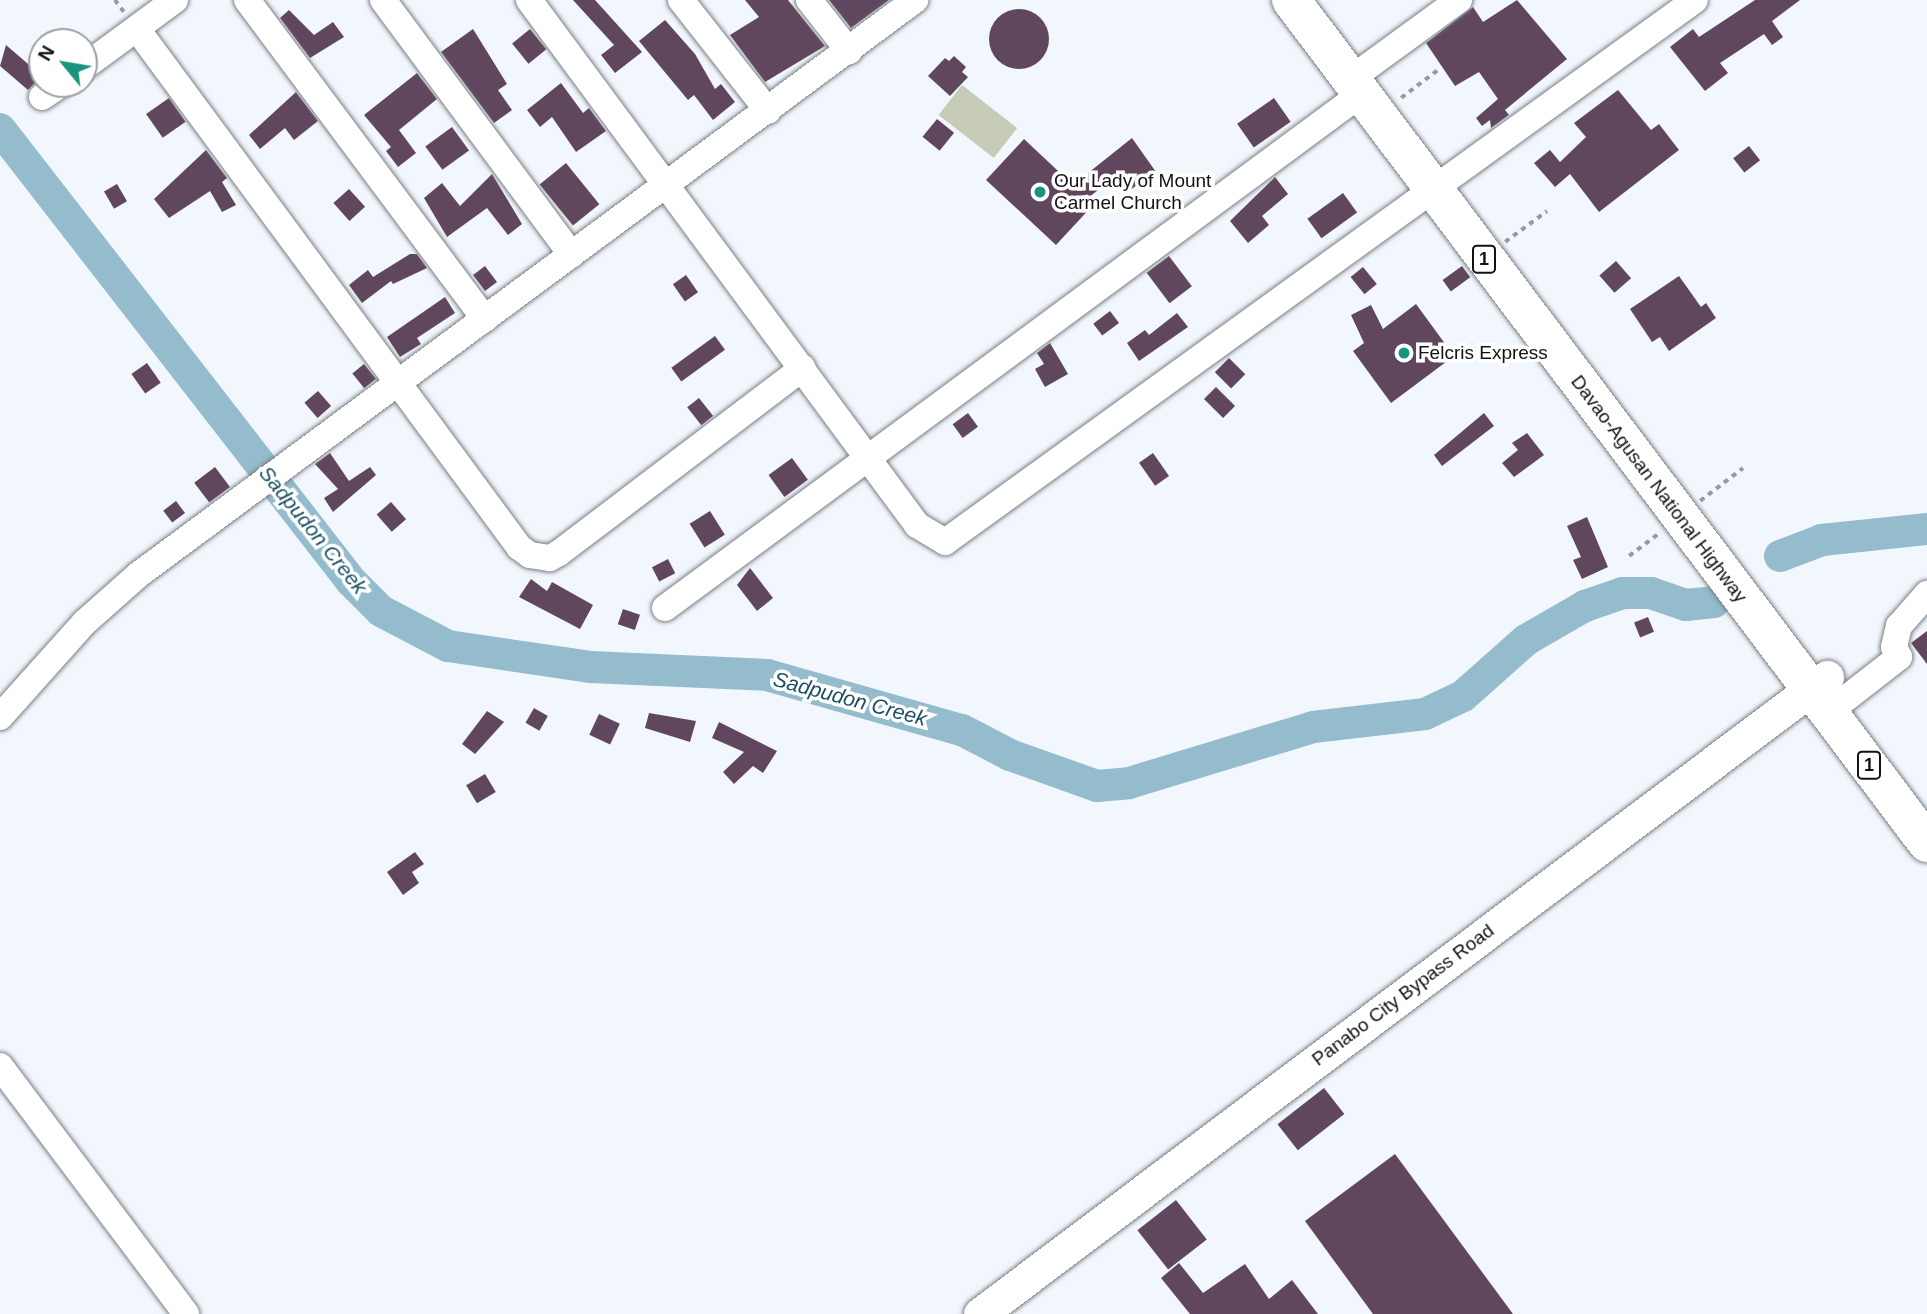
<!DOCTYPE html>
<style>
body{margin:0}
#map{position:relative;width:1927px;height:1314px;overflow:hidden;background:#f2f7fd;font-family:Helvetica,sans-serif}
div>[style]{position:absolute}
.green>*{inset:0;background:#c6ccb7;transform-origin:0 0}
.river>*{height:32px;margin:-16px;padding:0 16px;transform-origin:16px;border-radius:16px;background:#95bccc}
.building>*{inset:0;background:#60475d;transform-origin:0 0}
.round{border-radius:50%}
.path>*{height:3.5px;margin-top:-1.75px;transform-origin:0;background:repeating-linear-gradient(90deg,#979b9f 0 5px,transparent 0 10px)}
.roads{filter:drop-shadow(0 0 2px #7a7f84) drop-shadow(0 0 2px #7a7f84)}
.minor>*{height:26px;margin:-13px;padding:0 13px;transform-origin:13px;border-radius:13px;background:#fff}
.major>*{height:33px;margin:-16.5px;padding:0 16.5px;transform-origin:16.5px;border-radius:16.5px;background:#fff}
.highway>*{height:38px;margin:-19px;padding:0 19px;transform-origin:19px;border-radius:19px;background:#fff}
.dots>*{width:19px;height:19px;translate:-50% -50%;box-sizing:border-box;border:4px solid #fff;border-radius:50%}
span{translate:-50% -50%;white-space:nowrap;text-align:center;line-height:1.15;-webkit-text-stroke:7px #fff;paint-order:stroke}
.shield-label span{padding:2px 5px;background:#fff;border:2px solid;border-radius:5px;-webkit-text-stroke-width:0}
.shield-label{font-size:18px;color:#101213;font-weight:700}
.poi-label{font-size:19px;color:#101213}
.left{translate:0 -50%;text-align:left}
.street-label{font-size:19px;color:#101213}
.water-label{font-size:21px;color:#1a4e61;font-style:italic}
.north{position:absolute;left:28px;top:28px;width:70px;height:70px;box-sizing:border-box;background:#fff;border:2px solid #9fa0a1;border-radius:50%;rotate:300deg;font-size:19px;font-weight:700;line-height:28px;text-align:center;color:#101213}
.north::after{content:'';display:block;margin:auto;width:24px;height:32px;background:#18957d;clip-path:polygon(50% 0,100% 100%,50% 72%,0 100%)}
</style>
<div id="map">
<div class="green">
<i style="left:962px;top:85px;width:70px;height:38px;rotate:38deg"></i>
</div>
<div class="river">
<i style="left:0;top:129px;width:572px;rotate:52.17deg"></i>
<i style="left:351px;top:581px;width:42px;rotate:45deg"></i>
<i style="left:381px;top:611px;width:76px;rotate:27.6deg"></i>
<i style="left:448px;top:646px;width:145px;rotate:8.4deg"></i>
<i style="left:591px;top:667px;width:176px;rotate:2.6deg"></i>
<i style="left:767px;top:675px;width:203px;rotate:15.8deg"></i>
<i style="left:962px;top:730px;width:54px;rotate:27.5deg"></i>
<i style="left:1010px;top:755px;width:92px;rotate:19.6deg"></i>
<i style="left:1097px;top:786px;width:32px;rotate:-5deg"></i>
<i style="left:1129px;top:783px;width:192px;rotate:-16.9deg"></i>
<i style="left:1313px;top:727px;width:113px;rotate:-6.6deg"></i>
<i style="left:1425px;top:714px;width:42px;rotate:-25.3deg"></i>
<i style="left:1463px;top:696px;width:84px;rotate:-41.6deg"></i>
<i style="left:1526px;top:640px;width:68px;rotate:-30deg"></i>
<i style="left:1585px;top:606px;width:39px;rotate:-19deg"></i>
<i style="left:1622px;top:593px;width:29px"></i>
<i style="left:1651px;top:593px;width:37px;rotate:19deg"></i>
<i style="left:1686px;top:605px;width:28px;rotate:-6deg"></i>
<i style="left:1780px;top:556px;width:45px;rotate:-20.9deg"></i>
<i style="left:1822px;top:540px;width:106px;rotate:-6deg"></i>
</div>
<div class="building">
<i style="clip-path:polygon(573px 0,595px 0,642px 52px,615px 73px,601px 55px,614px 45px)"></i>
<i style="clip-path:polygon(745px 0,788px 0,825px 46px,765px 82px,730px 35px,759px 17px)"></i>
<i style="clip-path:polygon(829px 0,889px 0,851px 28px)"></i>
<i style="clip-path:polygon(1517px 0,1567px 59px,1505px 110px,1509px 115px,1491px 128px,1490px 120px,1482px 126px,1476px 118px,1498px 99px,1479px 72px,1455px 86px,1426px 43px,1473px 7px,1483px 22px)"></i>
<i style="clip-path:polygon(1755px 0,1800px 0,1772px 21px,1783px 37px,1772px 45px,1764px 34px,1720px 63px,1728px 73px,1705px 91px,1670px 47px,1693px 29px,1699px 37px)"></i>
<i class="round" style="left:989px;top:9px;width:60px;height:60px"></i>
<i style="clip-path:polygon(289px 10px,314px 35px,333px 22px,344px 37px,310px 58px,280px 18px)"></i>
<i style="clip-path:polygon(665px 20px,695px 54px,715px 89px,721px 84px,735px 102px,713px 120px,694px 95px,688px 100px,639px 41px)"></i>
<i style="clip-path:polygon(473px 29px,507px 84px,498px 90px,512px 110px,494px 123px,441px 52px)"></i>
<i style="left:530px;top:29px;width:26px;height:23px;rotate:51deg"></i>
<i style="clip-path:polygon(6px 45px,42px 76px,28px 90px,0 66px)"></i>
<i style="clip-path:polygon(954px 56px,966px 67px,962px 72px,968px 77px,950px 96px,928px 76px,945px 58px,949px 61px)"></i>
<i style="clip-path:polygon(417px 73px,437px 99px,399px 130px,416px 153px,398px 167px,386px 151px,391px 147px,364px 115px)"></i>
<i style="clip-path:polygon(561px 83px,583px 113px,589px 108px,606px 131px,576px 152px,552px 117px,540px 127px,527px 110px)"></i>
<i style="clip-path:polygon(1618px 90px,1651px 130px,1659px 124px,1679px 150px,1599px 212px,1570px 174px,1555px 187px,1534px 163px,1550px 150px,1560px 162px,1586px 137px,1574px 123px)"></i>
<i style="clip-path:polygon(296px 92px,318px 121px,294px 140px,285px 128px,260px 149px,249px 135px)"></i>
<i style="left:169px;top:98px;width:29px;height:28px;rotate:55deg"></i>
<i style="left:1274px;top:98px;width:29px;height:45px;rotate:55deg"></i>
<i style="left:937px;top:119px;width:22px;height:23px;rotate:39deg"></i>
<i style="left:452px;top:127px;width:29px;height:33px;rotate:54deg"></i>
<i style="clip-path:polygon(1132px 138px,1156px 172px,1127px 192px,1116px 176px,1088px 198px,1094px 204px,1056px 245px,986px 180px,1024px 139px,1073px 185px)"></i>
<i style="left:1749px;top:146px;width:18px;height:20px;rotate:52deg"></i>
<i style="clip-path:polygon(206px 150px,227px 178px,222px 182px,236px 205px,222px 212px,210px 191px,169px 218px,154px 199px)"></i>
<i style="left:566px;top:163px;width:53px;height:34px;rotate:51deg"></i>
<i style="clip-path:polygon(492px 174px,522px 224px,508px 235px,487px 208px,447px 237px,424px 198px,442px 183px,460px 206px)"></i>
<i style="clip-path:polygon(1275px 177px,1288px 194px,1262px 216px,1269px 225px,1248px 243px,1230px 221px)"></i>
<i style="left:117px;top:184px;width:20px;height:15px;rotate:60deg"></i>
<i style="left:349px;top:189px;width:24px;height:21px;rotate:48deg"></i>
<i style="left:1343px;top:193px;width:24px;height:44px;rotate:54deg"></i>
<i style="clip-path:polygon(410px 254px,417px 254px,427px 268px,393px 284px,391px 281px,362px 303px,349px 285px,368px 270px,373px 277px)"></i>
<i style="left:1169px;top:256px;width:38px;height:28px;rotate:53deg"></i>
<i style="left:1616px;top:261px;width:23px;height:22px;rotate:49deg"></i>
<i style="left:485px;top:266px;width:20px;height:15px;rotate:53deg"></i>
<i style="left:1462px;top:266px;width:14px;height:24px;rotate:54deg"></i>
<i style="left:1363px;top:267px;width:22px;height:16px;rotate:51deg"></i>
<i style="left:686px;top:275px;width:21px;height:16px;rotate:55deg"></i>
<i style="clip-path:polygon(1679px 276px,1701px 307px,1706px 303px,1716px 318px,1669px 351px,1660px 337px,1652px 342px,1630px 309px)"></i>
<i style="clip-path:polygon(445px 297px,455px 313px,417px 338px,421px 344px,400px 357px,387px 337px)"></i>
<i style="clip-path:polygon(1416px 304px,1454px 356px,1391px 403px,1353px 351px,1364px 343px,1351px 315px,1371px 305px,1383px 329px)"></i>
<i style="left:1110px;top:311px;width:15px;height:21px;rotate:53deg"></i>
<i style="clip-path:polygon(1177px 313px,1188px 327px,1139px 361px,1127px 343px,1145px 330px,1149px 335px)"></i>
<i style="left:715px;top:336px;width:17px;height:54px;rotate:54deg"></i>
<i style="clip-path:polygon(1050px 343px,1068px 374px,1045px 387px,1035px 369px,1044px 364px,1037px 353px)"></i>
<i style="left:1229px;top:358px;width:23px;height:20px;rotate:45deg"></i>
<i style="left:147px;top:363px;width:24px;height:19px;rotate:55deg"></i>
<i style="left:364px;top:364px;width:19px;height:15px;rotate:51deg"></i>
<i style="left:1216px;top:387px;width:27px;height:17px;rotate:45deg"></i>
<i style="left:318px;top:391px;width:20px;height:18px;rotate:49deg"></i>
<i style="left:699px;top:398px;width:23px;height:15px;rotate:52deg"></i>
<i style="left:968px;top:413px;width:17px;height:19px;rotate:54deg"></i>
<i style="clip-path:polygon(1484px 413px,1494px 426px,1442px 466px,1434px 455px)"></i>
<i style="clip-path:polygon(1527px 433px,1544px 455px,1514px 477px,1502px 463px,1518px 450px,1512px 443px)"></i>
<i style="clip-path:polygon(330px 453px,349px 481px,370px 467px,376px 475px,333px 512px,324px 498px,338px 489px,315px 464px)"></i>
<i style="left:1153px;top:453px;width:28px;height:17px;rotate:55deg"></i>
<i style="left:792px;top:458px;width:27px;height:29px;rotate:54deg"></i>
<i style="left:215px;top:467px;width:25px;height:26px;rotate:53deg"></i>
<i style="left:176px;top:501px;width:15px;height:16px;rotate:53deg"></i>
<i style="left:391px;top:502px;width:23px;height:19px;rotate:49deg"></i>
<i style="left:710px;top:511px;width:28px;height:24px;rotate:58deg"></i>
<i style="clip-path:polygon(1587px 517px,1608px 567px,1582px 579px,1573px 560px,1581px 557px,1567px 526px)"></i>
<i style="left:668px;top:559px;width:16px;height:18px;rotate:63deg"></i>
<i style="clip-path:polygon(750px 568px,773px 598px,757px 611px,737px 585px)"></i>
<i style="clip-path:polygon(531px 579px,547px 591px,552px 582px,593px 605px,580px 629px,519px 597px)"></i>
<i style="left:623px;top:609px;width:18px;height:16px;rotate:19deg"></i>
<i style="left:1648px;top:617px;width:16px;height:15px;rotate:68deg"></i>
<i style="clip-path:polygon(1927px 631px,1927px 664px,1911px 643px)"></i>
<i style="left:534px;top:708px;width:16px;height:17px;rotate:30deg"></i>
<i style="clip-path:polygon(487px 711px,504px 722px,475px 754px,462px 744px)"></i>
<i style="clip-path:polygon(649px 713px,696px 721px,690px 742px,645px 728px)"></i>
<i style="left:599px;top:714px;width:23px;height:23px;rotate:25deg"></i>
<i style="clip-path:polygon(719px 722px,777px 751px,763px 773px,753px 766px,734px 784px,723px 772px,744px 752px,712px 738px)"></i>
<i style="left:485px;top:774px;width:21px;height:22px;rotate:59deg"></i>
<i style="clip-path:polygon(415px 852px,424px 864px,412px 872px,419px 883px,403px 895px,387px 872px)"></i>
<i style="left:1324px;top:1088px;width:33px;height:59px;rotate:52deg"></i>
<i style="clip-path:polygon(1395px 1154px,1513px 1314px,1373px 1314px,1305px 1221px)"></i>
<i style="left:1176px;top:1200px;width:50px;height:49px;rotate:52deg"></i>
<i style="clip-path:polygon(1179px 1263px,1203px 1293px,1245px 1264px,1269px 1299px,1292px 1280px,1318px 1314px,1190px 1314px,1161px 1278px)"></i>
</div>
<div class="path">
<i style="left:115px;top:0;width:15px;rotate:53deg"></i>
<i style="left:1401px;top:98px;width:46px;rotate:-37.1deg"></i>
<i style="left:1505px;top:242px;width:52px;rotate:-36.4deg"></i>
<i style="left:1700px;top:501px;width:54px;rotate:-37.5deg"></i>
<i style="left:1629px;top:556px;width:38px;rotate:-37deg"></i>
</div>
<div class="roads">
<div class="minor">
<i style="left:247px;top:0;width:398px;rotate:53.3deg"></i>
<i style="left:383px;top:0;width:317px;rotate:53.5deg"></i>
<i style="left:529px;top:0;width:653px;rotate:53.53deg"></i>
<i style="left:917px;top:525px;width:33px;rotate:31deg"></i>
<i style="left:945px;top:542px;width:925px;rotate:-35.85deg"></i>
<i style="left:681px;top:0;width:141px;rotate:51.9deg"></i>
<i style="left:809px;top:0;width:65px;rotate:51.9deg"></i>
<i style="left:137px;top:29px;width:644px;rotate:53.59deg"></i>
<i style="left:519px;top:547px;width:14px;rotate:36deg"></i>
<i style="left:530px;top:555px;width:20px;rotate:9deg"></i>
<i style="left:550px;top:558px;width:10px;rotate:-29deg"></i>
<i style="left:559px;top:553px;width:306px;rotate:-37.2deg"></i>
<i style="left:84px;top:67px;width:113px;rotate:-36.4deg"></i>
<i style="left:1367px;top:67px;width:114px;rotate:-36.1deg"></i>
<i style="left:42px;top:97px;width:23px;rotate:-34deg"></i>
<i style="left:665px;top:608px;width:865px;rotate:-36.45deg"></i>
<i style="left:1844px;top:700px;width:70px;rotate:-38deg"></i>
<i style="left:1899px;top:657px;width:11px;rotate:-117deg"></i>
<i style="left:1894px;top:647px;width:22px;rotate:-77deg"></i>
<i style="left:1899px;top:626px;width:43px;rotate:-48.8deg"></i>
<i style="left:0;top:717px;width:126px;rotate:-48.2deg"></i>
<i style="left:84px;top:623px;width:72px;rotate:-41.6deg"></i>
<i style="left:138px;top:575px;width:967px;rotate:-36.5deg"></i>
<i style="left:0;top:1066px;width:310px;rotate:53.1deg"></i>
</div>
<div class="major">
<i style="left:980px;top:1314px;width:1060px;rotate:-36.95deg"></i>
</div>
<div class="highway">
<i style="left:1291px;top:0;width:1056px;rotate:52.97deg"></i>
</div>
</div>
<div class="dots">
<i style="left:1040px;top:192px;background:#18957d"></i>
<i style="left:1404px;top:353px;background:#18957d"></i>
</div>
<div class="shield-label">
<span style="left:1484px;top:259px">1</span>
<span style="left:1869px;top:765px">1</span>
</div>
<div class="poi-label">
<span class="left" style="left:1054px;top:192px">Our Lady of Mount<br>Carmel Church</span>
<span class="left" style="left:1418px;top:353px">Felcris Express</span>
</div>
<div class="street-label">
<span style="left:1659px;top:489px;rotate:53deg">Davao-Agusan National Highway</span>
<span style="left:1403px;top:995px;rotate:-37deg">Panabo City Bypass Road</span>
</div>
<div class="water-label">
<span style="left:313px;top:530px;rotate:51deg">Sadpudon Creek</span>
<span style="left:850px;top:699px;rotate:15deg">Sadpudon Creek</span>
</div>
<div class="north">N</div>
</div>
